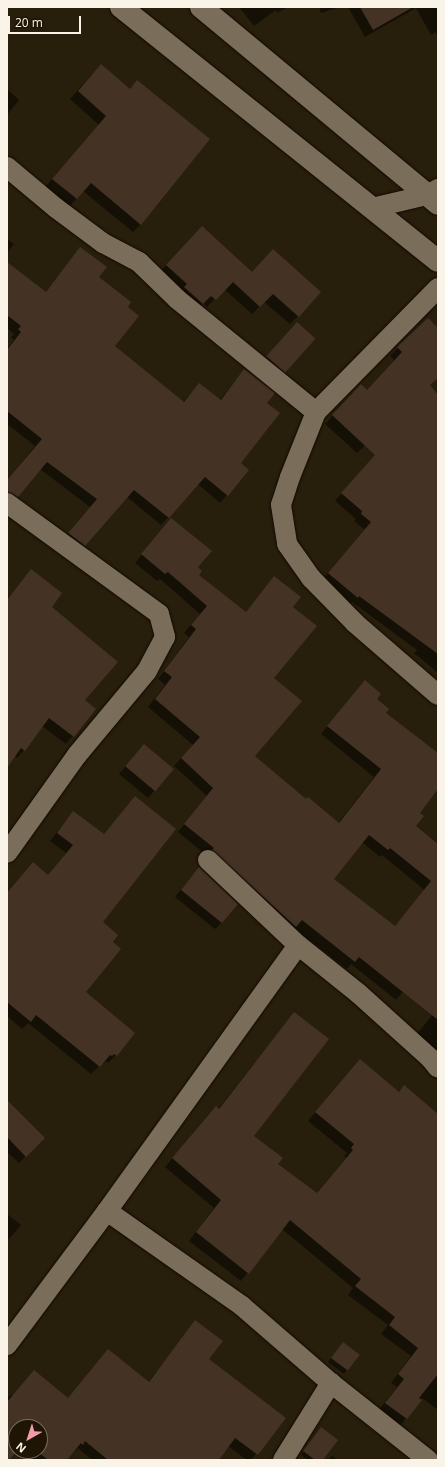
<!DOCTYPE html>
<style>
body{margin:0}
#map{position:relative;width:445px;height:1467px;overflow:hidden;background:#281e0c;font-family:"Open Sans",sans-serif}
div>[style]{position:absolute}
.shadow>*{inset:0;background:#0007}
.building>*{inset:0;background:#443325;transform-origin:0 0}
.roads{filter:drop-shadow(0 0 1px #110800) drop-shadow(0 0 1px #110800)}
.minor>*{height:20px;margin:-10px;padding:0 10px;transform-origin:10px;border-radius:10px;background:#7a6d59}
.tertiary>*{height:22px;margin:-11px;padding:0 11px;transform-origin:11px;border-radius:11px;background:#7a6d59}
span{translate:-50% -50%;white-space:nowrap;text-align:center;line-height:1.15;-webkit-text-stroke:4px #1f1504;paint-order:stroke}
.frame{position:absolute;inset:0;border:8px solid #faf3e7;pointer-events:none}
.north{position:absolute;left:8px;top:1419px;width:40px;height:40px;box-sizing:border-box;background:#1f1504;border:1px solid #776e5f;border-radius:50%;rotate:219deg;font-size:11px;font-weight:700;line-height:16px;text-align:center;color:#faf3e7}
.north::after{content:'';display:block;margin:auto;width:14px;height:18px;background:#f39aab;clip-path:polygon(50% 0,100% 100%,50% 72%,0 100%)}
.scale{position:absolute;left:8px;top:16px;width:73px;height:18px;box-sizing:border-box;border:2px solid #faf3e7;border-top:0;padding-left:5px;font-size:12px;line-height:14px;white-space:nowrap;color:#faf3e7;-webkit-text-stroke:3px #1f1504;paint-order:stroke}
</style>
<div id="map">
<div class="shadow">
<i style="clip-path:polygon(239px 7px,288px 7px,277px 13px,276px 10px,254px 26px)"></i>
<i style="clip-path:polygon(319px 7px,339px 7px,321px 13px)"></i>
<i style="clip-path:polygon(348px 7px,438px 7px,438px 37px,435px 32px,431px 35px,416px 8px,365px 37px)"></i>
<i style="clip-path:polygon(93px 73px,129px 90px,138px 81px,141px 224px,133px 232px,83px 191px,69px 207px,45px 187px,99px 125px,70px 99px)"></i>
<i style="clip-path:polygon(7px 89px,19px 100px,7px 115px)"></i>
<i style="clip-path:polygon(194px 235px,251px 273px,298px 316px,290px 324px,264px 302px,252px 314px,224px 289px,207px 307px,203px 303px,195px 311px,159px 273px)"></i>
<i style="clip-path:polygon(7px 239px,14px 244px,7px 253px)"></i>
<i style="clip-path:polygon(81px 248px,98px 277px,126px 307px,113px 347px,183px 402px,199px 384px,219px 401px,244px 370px,265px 403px,227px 495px,220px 503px,198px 484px,161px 525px,127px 497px,77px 553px,61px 541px,90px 507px,40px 469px,10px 504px,7px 502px,7px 480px,35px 446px,7px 424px,7px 349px,14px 340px,11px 337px,14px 334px,7px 328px,7px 263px,45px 293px)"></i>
<i style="clip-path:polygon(290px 330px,315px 339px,279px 379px,261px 364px)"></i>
<i style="clip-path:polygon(438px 330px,438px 377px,357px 453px,325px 424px,353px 393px,367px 391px,394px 360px,390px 356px,398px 348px)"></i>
<i style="clip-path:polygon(438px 426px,438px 673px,414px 653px,417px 650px,352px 602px,350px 604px,322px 580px,365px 530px,354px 521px,356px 519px,335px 501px,355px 478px)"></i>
<i style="clip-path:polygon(164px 527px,196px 567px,197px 575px,245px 613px,275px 577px,292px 607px,254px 756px,306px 800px,338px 823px,374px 777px,321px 734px,365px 682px,384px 713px,438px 754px,438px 787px,418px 813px,414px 827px,438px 845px,438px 892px,433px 897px,382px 855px,380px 857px,362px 842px,333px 879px,394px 927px,420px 897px,438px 911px,438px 949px,396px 1000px,351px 964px,347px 969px,294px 928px,288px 934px,207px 856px,178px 832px,207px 796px,174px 766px,193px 745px,148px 707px,165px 685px,158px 679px,189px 637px,184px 633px,200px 614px,160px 579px,157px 581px,135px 563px)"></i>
<i style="clip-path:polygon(31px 570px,50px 607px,84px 700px,95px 709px,66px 744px,42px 726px,24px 750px,17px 758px,14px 756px,7px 766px,7px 600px)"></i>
<i style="clip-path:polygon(138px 752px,154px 791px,148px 798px,119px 774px)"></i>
<i style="clip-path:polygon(135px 797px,84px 993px,116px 1055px,108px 1063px,106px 1061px,103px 1064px,102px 1063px,91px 1074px,28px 1023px,22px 1029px,7px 1016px,7px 893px,48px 876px,66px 853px,50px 841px,73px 812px,103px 835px)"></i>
<i style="clip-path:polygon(199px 868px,222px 922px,215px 929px,175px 897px)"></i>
<i style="clip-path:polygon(438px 1008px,438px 1060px,412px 1040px)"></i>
<i style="clip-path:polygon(294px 1013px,253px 1136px,277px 1164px,316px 1194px,346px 1158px,344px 1156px,347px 1153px,308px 1121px,352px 1069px,398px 1093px,404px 1087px,438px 1114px,438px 1410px,422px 1398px,399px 1427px,378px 1411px,397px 1387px,391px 1383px,411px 1356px,381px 1334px,388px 1325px,348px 1295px,353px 1288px,282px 1229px,241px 1281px,189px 1241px,214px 1208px,165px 1167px,208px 1115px,216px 1107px,218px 1109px)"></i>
<i style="clip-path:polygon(7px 1101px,44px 1138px,19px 1163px,7px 1152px)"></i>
<i style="clip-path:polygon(7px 1214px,21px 1225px,7px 1241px)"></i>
<i style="clip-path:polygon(196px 1322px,208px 1359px,285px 1418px,251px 1460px,247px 1460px,228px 1446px,217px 1460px,92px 1460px,78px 1448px,66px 1460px,31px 1460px,20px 1451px,40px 1451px,40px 1427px,16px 1427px,17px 1451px,9px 1460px,7px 1460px,7px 1398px,11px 1395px,68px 1399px,108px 1350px,148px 1382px)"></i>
<i style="clip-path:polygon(340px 1347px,358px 1355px,344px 1374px,328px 1362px)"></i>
<i style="clip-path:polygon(318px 1431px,322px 1460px,308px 1460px,301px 1455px)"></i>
<i style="clip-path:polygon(332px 1456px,338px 1460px,328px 1460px)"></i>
</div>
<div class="building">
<i style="clip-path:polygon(360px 7px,413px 7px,373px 30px)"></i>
<i style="clip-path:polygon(101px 64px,130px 89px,137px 80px,210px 139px,141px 225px,91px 183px,77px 199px,52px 179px,106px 116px,78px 91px)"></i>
<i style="clip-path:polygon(202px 226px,252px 272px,273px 249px,321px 292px,299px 317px,273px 294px,260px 307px,233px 282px,216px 300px,211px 296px,203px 304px,184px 287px,187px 284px,166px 265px)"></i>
<i style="clip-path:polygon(80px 247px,107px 267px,99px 277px,131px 302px,128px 307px,139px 316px,115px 346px,184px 402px,199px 383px,221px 400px,244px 369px,275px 393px,267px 403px,280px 413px,241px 463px,249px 470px,228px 496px,205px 477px,169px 518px,134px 490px,85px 546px,68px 533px,97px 499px,47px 462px,18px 497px,7px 492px,7px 480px,42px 439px,7px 411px,7px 350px,21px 332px,18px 329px,21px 326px,7px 315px,7px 262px,46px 292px)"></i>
<i style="clip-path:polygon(428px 318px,438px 328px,438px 378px,430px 385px,438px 395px,438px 654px,359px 596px,358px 598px,328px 573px,371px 522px,361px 514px,362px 511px,341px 493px,375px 455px,332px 415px,361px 384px,367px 390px,402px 352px,397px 347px)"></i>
<i style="left:297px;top:322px;width:25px;height:46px;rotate:42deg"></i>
<i style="clip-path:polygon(evenodd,171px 518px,212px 551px,198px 567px,202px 571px,199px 575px,246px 612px,274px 576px,301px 597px,293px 607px,317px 626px,274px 678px,302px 701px,255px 756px,306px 799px,308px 797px,339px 823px,381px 769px,327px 726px,365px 680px,381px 694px,377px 699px,389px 709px,386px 713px,438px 753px,438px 789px,420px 813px,424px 816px,416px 826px,438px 844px,438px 1020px,359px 957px,355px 962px,302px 920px,296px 927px,212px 850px,214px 848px,184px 824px,213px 788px,181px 758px,200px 737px,155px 699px,172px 677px,164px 671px,196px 629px,191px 625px,207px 606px,168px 572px,165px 574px,141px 554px,171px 518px,369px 835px,388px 850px,390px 848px,431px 881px,395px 926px,334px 879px,369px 835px)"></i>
<i style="clip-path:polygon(31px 569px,62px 593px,52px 607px,118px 662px,85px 700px,96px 709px,74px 737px,49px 718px,25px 751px,21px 748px,7px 768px,7px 600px)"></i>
<i style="left:144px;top:744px;width:39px;height:29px;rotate:40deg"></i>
<i style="clip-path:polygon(135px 796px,176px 829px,103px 922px,118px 935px,113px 942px,121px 949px,86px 992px,135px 1033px,117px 1056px,114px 1054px,112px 1056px,110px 1055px,100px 1067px,36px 1015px,31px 1022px,7px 1002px,7px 893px,33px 862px,48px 875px,73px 845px,57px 833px,73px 811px,104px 834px)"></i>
<i style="clip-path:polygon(199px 867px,238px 904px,222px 923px,181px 890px)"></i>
<i style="clip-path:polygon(294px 1012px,329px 1039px,254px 1136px,283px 1158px,278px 1164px,317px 1193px,353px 1150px,351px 1148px,354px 1144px,315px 1112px,360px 1059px,399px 1092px,404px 1085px,438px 1114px,438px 1374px,419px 1398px,422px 1400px,407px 1419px,385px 1403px,404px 1379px,398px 1374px,418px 1348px,389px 1325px,395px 1317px,355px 1286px,361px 1279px,290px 1220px,249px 1274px,196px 1232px,221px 1200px,172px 1158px,216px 1106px,219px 1109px)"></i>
<i style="clip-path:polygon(7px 1100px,45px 1138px,26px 1157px,7px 1137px)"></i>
<i style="clip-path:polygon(195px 1320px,223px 1341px,209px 1359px,286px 1418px,258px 1455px,235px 1438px,219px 1460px,108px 1460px,85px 1441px,83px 1445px,81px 1443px,67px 1460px,48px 1460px,37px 1451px,40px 1451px,40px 1427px,16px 1427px,17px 1451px,9px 1460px,7px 1460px,7px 1402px,34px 1370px,68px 1398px,108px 1349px,149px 1382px)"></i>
<i style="left:343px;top:1342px;width:21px;height:20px;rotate:37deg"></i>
<i style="clip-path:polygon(321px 1427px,338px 1440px,323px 1460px,315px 1460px,303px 1451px)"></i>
</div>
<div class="roads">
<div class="minor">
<i style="left:7px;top:167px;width:64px;rotate:39.9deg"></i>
<i style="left:56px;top:208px;width:59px;rotate:36.7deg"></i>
<i style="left:103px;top:243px;width:41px;rotate:27.8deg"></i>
<i style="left:139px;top:262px;width:53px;rotate:44.2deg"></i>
<i style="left:177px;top:299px;width:179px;rotate:39.1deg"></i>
<i style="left:372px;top:208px;width:57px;rotate:-13.3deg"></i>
<i style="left:427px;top:195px;width:13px;rotate:-29deg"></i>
<i style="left:438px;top:288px;width:174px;rotate:134.5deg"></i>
<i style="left:316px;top:412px;width:70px;rotate:111.8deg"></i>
<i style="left:290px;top:477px;width:29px;rotate:108deg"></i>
<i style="left:281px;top:505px;width:39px;rotate:81deg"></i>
<i style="left:287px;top:544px;width:42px;rotate:54.8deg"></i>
<i style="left:311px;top:578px;width:63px;rotate:45.6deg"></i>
<i style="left:355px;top:623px;width:110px;rotate:40.9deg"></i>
<i style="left:7px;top:503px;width:188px;rotate:36.1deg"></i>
<i style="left:159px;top:614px;width:24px;rotate:75deg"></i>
<i style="left:165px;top:637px;width:38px;rotate:118deg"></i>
<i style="left:147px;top:671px;width:109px;rotate:129.8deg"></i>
<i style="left:77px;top:755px;width:120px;rotate:125.5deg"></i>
<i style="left:208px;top:860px;width:124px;rotate:43.4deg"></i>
<i style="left:298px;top:945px;width:77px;rotate:38.7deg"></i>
<i style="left:358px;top:993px;width:98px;rotate:42.1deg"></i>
<i style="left:431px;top:1059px;width:11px;rotate:52deg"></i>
<i style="left:107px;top:1211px;width:165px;rotate:35.1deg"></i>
<i style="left:242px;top:1306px;width:118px;rotate:40.9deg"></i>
<i style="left:331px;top:1383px;width:124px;rotate:38.4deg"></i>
<i style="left:7px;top:1345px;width:167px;rotate:-53.3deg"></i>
<i style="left:107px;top:1211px;width:327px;rotate:-54.3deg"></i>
<i style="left:283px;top:1460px;width:91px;rotate:-58.1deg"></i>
</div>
<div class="tertiary">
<i style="left:121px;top:7px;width:406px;rotate:38.7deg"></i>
<i style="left:201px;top:7px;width:308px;rotate:39.7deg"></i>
</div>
</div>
<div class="frame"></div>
<div class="north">N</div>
<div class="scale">20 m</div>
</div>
